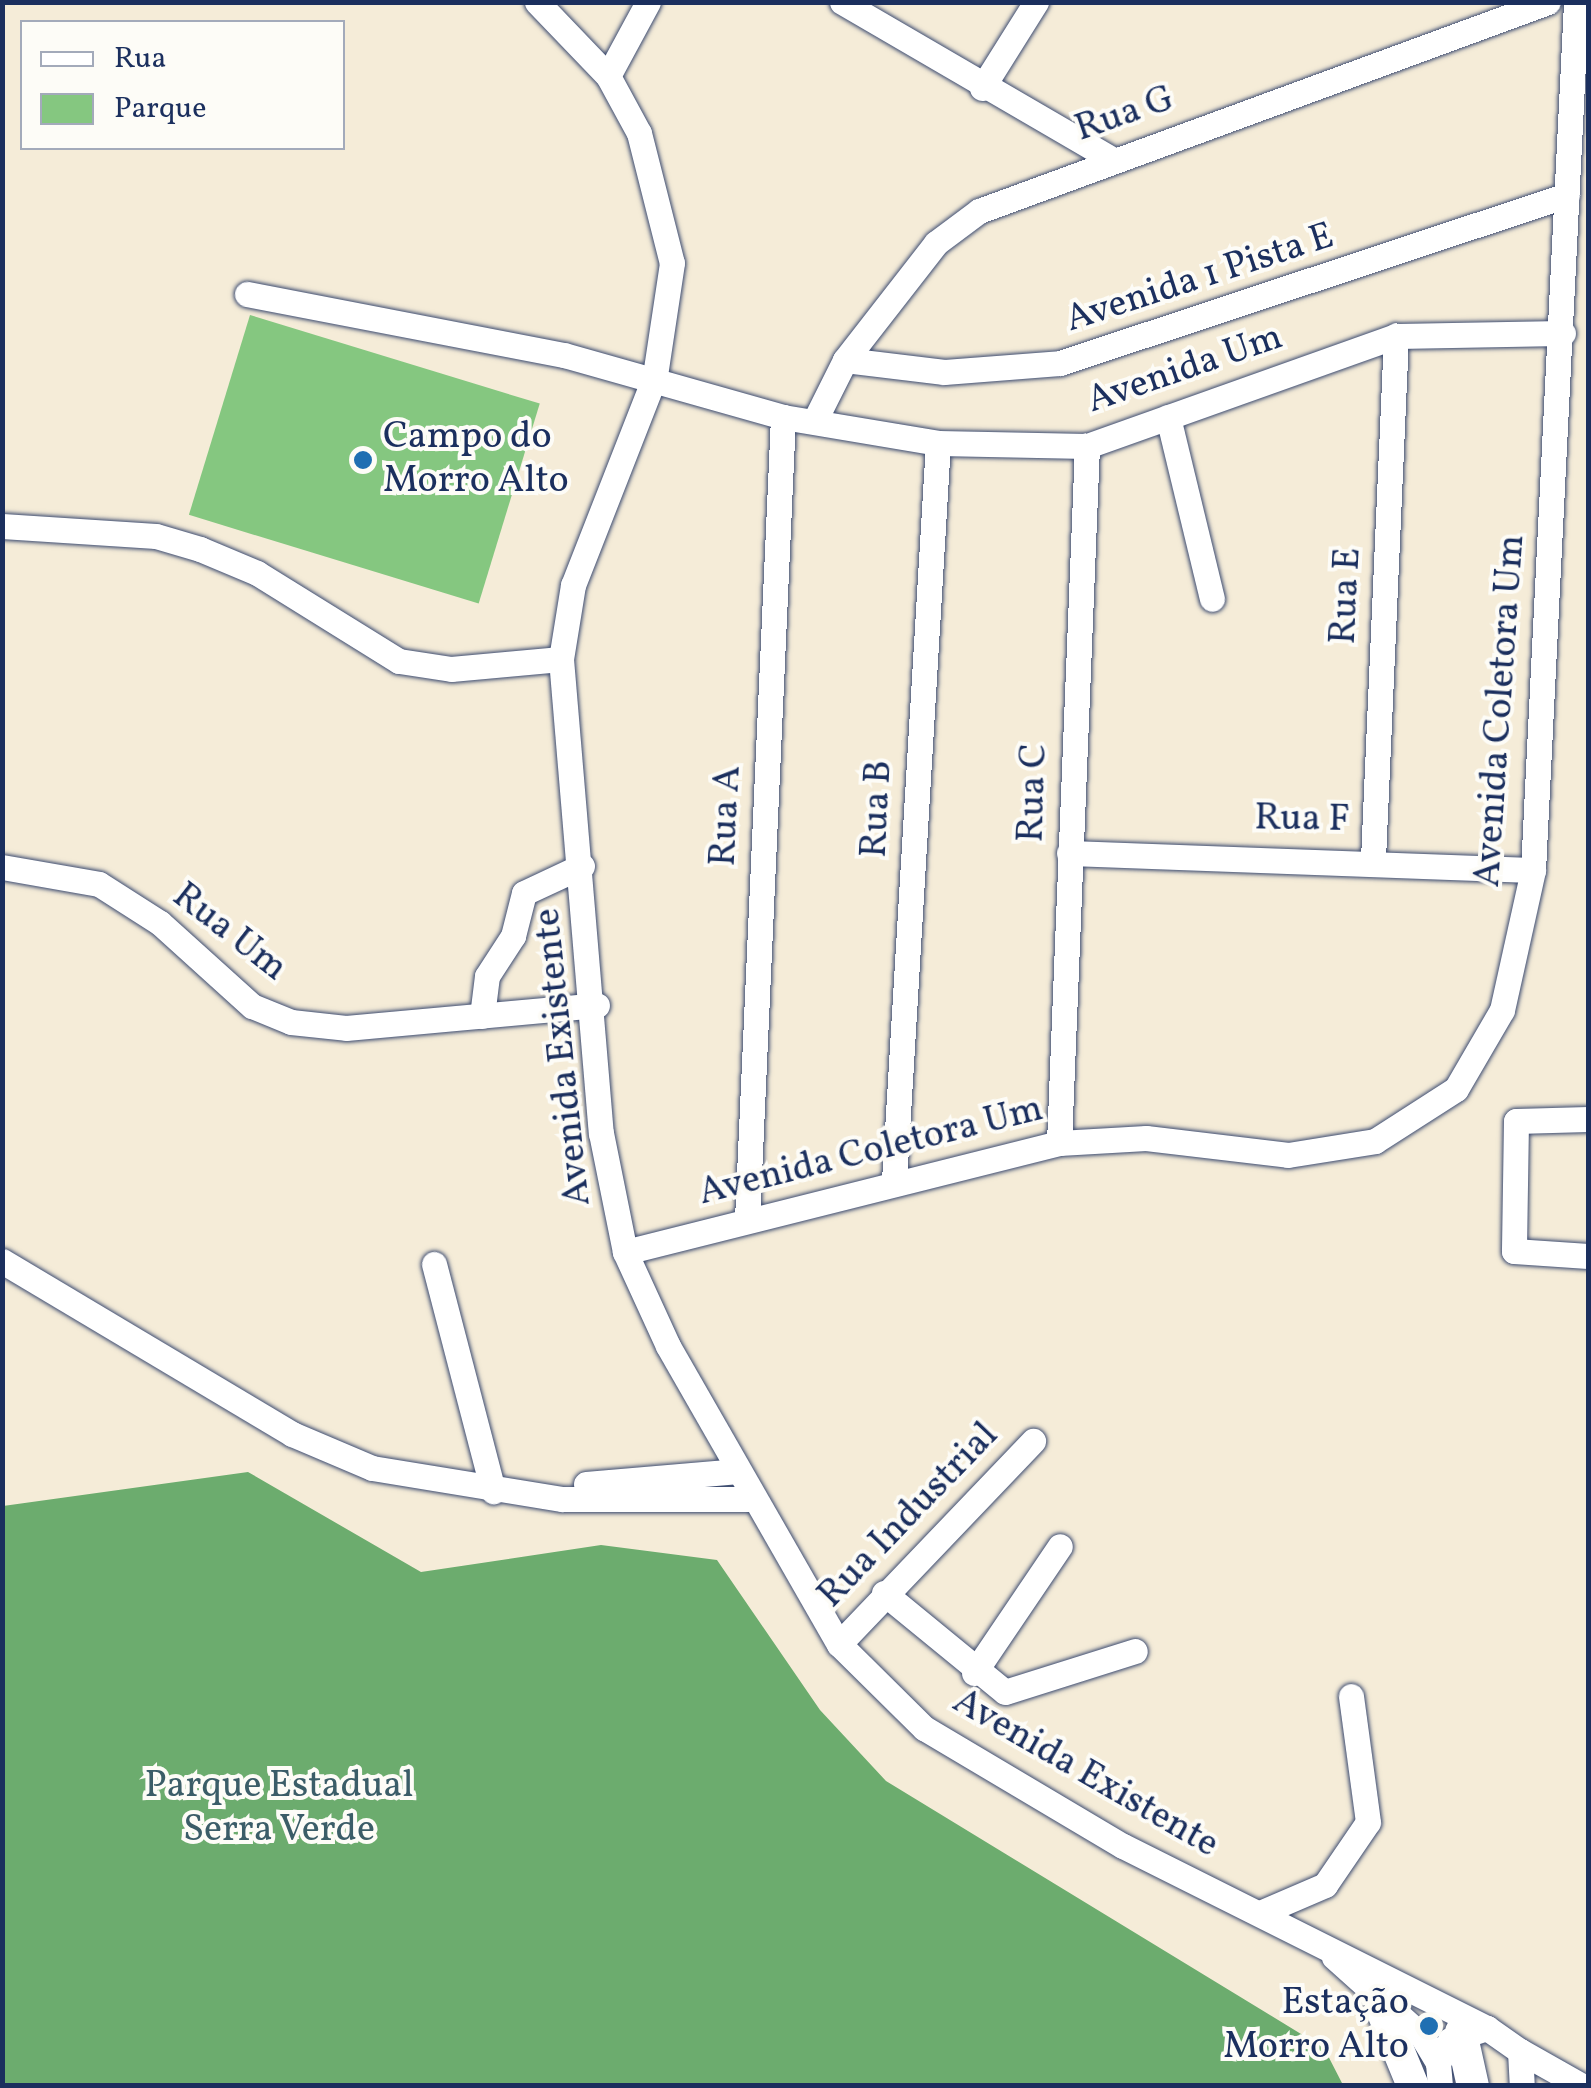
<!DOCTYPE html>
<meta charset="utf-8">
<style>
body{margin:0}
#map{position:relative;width:1591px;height:2088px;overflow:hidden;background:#f5ecd8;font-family:Vollkorn,serif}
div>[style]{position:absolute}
.green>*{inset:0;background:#85c780;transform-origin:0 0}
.forest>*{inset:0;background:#6cac6e}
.roads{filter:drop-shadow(0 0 2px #3c4b70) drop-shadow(0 0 2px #3c4b70)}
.minor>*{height:25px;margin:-12.5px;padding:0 12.5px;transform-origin:12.5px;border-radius:12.5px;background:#fff}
.major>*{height:32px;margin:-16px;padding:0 16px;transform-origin:16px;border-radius:16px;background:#fff}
.dots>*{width:28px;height:28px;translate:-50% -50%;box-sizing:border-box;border:5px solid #fdfcf7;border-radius:50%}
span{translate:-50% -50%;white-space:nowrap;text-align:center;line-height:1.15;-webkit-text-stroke:8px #fdfcf7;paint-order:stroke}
.street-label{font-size:38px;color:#1b2f5e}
.poi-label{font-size:38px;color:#1b2f5e}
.left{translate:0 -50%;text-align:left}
.right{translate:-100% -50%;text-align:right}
.park-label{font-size:38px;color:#3b5d68}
.frame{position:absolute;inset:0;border:5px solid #1b2f5e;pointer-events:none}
.legend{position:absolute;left:20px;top:20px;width:325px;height:130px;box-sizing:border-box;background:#fdfcf7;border:2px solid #a3aaba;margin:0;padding:12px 18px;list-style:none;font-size:30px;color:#1b2f5e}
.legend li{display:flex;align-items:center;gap:20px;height:50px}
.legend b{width:50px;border:2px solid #a3aaba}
</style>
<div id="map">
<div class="green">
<i style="left:250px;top:315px;width:303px;height:209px;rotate:17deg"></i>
</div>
<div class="forest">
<i style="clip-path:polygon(248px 1472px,421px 1572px,601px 1545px,717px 1560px,820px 1710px,886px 1781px,1324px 2048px,1343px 2085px,3px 2085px,3px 1506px)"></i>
</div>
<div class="roads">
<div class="minor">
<i style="left:537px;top:2px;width:103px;rotate:46.2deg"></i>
<i style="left:608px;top:76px;width:65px;rotate:61.5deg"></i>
<i style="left:639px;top:133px;width:134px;rotate:75.8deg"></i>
<i style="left:672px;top:263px;width:114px;rotate:98.6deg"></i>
<i style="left:655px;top:376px;width:225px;rotate:111.4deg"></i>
<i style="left:573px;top:585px;width:75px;rotate:99.2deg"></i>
<i style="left:561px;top:659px;width:476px;rotate:85.2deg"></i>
<i style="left:601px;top:1133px;width:121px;rotate:78.6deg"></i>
<i style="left:625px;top:1252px;width:103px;rotate:65.4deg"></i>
<i style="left:668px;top:1346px;width:344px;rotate:60.2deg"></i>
<i style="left:839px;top:1644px;width:120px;rotate:44.7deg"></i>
<i style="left:924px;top:1728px;width:231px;rotate:30.7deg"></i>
<i style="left:1123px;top:1846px;width:407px;rotate:26.6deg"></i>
<i style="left:842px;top:2px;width:314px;rotate:30.2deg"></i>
<i style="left:608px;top:76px;width:84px;rotate:-61.6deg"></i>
<i style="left:982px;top:88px;width:102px;rotate:-57.9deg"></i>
<i style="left:247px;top:294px;width:323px;rotate:10.9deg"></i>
<i style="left:564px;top:355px;width:228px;rotate:15.8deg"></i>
<i style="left:783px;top:417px;width:157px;rotate:9.5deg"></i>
<i style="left:938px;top:443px;width:149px;rotate:1.2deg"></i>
<i style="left:1087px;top:446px;width:328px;rotate:-19.6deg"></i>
<i style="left:1396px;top:336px;width:167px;rotate:-1deg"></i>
<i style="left:845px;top:360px;width:100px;rotate:6.9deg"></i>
<i style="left:944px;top:372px;width:116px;rotate:-4.4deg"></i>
<i style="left:1060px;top:363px;width:534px;rotate:-18.33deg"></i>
<i style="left:1168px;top:417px;width:187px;rotate:76.4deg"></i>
<i style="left:816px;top:418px;width:65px;rotate:-63.4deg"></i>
<i style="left:845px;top:360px;width:148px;rotate:-52.1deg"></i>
<i style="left:936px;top:243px;width:54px;rotate:-36.7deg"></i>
<i style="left:979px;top:211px;width:606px;rotate:-20.17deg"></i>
<i style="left:2px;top:526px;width:154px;rotate:3.7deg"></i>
<i style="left:156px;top:536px;width:46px;rotate:16.5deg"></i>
<i style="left:200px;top:549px;width:62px;rotate:22.8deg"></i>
<i style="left:257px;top:573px;width:167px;rotate:31.8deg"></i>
<i style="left:399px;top:661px;width:53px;rotate:8.7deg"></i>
<i style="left:451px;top:669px;width:110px;rotate:-5.2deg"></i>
<i style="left:1069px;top:853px;width:464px;rotate:2.1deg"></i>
<i style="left:1373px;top:859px;width:524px;rotate:-87.48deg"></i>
<i style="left:2px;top:867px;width:98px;rotate:9.9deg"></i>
<i style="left:99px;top:884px;width:72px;rotate:32.6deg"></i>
<i style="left:160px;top:923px;width:124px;rotate:42.1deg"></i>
<i style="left:252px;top:1006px;width:42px;rotate:22.3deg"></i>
<i style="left:291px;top:1022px;width:55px;rotate:6.2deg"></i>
<i style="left:346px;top:1028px;width:252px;rotate:-5.2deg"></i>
<i style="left:482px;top:1016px;width:40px;rotate:-82.9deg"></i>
<i style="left:487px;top:976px;width:48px;rotate:-57deg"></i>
<i style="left:513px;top:936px;width:44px;rotate:-75.7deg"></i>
<i style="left:524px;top:893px;width:64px;rotate:-25deg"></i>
<i style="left:1588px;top:1119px;width:72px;rotate:178.4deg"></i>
<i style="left:1516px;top:1121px;width:130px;rotate:90.9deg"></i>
<i style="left:1514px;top:1251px;width:74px;rotate:3.9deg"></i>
<i style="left:1059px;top:1143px;width:698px;rotate:-87.7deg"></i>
<i style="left:894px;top:1181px;width:739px;rotate:-86.59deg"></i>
<i style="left:747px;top:1219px;width:803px;rotate:-87.43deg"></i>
<i style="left:625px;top:1252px;width:447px;rotate:-14.1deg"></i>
<i style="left:1059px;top:1143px;width:87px;rotate:-3.3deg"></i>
<i style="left:1146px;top:1138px;width:143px;rotate:6.8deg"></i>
<i style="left:1288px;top:1155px;width:88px;rotate:-9.1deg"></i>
<i style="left:1375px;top:1141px;width:96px;rotate:-32.7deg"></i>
<i style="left:1456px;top:1089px;width:91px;rotate:-59.8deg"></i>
<i style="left:1502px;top:1010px;width:143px;rotate:-77.5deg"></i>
<i style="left:1533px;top:870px;width:869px;rotate:-87.16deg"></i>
<i style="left:2px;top:1261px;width:338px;rotate:30.8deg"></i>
<i style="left:292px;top:1434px;width:87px;rotate:23deg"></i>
<i style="left:372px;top:1468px;width:193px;rotate:9.3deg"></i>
<i style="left:562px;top:1499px;width:190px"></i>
<i style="left:434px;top:1264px;width:235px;rotate:75.4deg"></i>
<i style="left:586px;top:1484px;width:153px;rotate:-4.9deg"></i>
<i style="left:884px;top:1593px;width:156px;rotate:39.3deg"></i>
<i style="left:1005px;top:1692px;width:136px;rotate:-17.5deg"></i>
<i style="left:839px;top:1644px;width:281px;rotate:-46.3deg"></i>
<i style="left:974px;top:1673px;width:153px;rotate:-55.9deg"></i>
<i style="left:1260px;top:1913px;width:71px;rotate:-23.3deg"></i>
<i style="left:1325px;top:1885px;width:76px;rotate:-55.7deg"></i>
<i style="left:1368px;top:1822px;width:127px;rotate:-97.7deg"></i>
<i style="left:1334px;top:1957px;width:118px;rotate:41.9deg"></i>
<i style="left:1422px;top:2036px;width:31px;rotate:59deg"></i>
<i style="left:1520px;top:2051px;width:71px;rotate:29.4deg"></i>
<i style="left:1440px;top:2086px;width:23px;rotate:-95deg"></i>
<i style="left:1438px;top:2063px;width:26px;rotate:-62deg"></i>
<i style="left:1450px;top:2040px;width:39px;rotate:-18deg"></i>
<i style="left:1487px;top:2028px;width:40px;rotate:34.9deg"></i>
<i style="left:1520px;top:2051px;width:35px;rotate:87deg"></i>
</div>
<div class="major">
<i style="left:1381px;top:2008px;width:84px;rotate:67.7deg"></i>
<i style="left:1461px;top:2032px;width:55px;rotate:77.5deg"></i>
</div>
</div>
<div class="dots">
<i style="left:363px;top:460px;background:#1f6fb2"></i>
<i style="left:1429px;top:2026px;background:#1f6fb2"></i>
</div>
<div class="street-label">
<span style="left:1125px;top:115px;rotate:-19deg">Rua G</span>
<span style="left:1200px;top:279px;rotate:-18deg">Avenida 1 Pista E</span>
<span style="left:1185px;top:370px;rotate:-19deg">Avenida Um</span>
<span style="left:1347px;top:596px;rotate:-87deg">Rua E</span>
<span style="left:1501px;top:711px;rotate:-86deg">Avenida Coletora Um</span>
<span style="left:1034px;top:793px;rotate:-88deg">Rua C</span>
<span style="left:878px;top:809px;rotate:-87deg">Rua B</span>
<span style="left:727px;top:816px;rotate:-87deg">Rua A</span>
<span style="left:1302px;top:820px;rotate:1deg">Rua F</span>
<span style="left:229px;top:933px;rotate:38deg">Rua Um</span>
<span style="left:564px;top:1057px;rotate:-96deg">Avenida Existente</span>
<span style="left:871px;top:1152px;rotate:-14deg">Avenida Coletora Um</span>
<span style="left:909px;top:1516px;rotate:-46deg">Rua Industrial</span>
<span style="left:1085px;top:1774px;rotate:30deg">Avenida Existente</span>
</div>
<div class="poi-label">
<span class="left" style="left:383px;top:460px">Campo do<br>Morro Alto</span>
<span class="right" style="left:1409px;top:2026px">Estação<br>Morro Alto</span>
</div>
<div class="park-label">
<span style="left:279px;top:1809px">Parque Estadual<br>Serra Verde</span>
</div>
<div class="frame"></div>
<ul class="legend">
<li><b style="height:12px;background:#fff"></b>Rua</li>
<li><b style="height:28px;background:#85c780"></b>Parque</li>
</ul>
</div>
